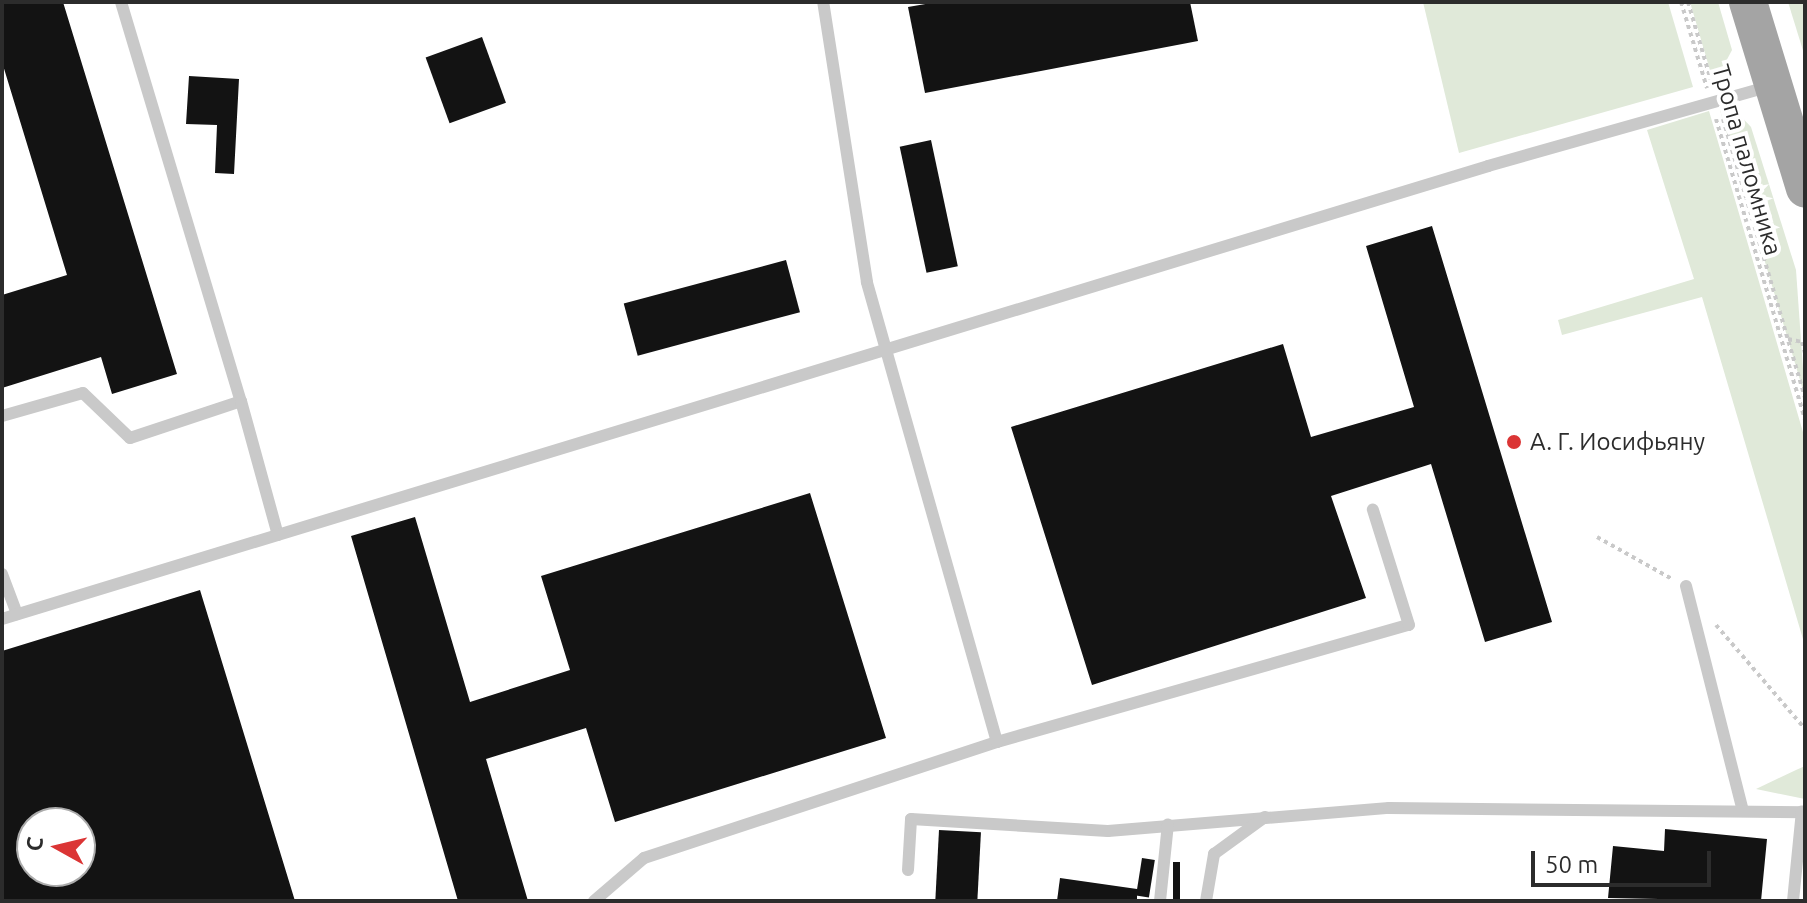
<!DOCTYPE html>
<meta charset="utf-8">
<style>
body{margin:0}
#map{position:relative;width:1807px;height:903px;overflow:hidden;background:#fff;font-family:Ubuntu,sans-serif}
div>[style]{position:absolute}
.green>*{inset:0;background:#e0e9d9}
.building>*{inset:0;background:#131313;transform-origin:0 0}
.path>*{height:4px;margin-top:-2px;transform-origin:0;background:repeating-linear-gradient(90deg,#c9c9c9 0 4px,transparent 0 8px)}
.service>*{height:12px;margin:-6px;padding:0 6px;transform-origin:6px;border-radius:6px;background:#c9c9c9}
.primary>*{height:38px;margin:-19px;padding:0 19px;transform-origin:19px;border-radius:19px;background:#a4a4a4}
.dots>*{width:22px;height:22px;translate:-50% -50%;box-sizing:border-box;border:4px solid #fff;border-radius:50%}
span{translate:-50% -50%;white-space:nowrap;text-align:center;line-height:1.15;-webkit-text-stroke:8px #fff;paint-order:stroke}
.street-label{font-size:24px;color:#2c2c2c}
.poi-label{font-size:24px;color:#2c2c2c}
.left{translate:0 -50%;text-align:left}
.frame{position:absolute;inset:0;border:4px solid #2c2c2c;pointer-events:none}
.north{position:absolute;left:16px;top:807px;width:80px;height:80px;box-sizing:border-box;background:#fff;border:2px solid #ababab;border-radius:50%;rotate:278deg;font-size:22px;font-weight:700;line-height:32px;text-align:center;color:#2c2c2c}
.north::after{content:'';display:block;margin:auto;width:28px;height:36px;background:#db3535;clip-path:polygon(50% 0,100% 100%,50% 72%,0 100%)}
.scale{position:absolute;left:1531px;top:851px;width:180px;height:36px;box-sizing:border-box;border:4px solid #2c2c2c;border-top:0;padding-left:10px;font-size:24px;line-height:28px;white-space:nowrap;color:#2c2c2c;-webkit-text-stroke:6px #fff;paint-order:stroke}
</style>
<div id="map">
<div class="green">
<i style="clip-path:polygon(1423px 2px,1668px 2px,1693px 87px,1459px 153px)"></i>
<i style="clip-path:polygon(1690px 2px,1718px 2px,1732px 50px,1714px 84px)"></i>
<i style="clip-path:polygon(1788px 2px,1805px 2px,1805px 57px)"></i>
<i style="clip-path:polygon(1734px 109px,1751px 127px,1796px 270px,1805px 397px,1720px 110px)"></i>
<i style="clip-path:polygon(1709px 111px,1805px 439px,1805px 646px,1702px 297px,1562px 335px,1558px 320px,1694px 279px,1647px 130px)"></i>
<i style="clip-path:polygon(1805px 766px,1805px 799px,1756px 789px,1796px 770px)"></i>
</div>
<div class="building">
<i style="clip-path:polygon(2px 2px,63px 2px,177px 374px,112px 394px,101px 357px,2px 388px,2px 295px,67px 275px,2px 62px)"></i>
<i style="clip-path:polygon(937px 2px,1190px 2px,1198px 41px,925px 93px,908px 7px)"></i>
<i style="left:482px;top:37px;width:70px;height:60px;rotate:70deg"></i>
<i style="clip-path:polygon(189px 76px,239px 79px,234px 174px,215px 173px,217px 125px,186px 124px)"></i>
<i style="left:931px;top:140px;width:129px;height:32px;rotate:78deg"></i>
<i style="clip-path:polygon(1432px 226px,1552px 622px,1485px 642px,1431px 464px,1331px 496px,1366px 598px,1092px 685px,1011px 427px,1283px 344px,1311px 437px,1414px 407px,1366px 246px)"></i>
<i style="left:786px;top:260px;width:54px;height:168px;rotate:75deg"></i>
<i style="clip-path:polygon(810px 493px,886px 738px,615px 822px,586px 728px,486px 759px,528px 901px,458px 901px,351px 536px,415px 517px,470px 702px,570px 670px,541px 576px)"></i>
<i style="clip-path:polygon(evenodd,200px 590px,295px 901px,2px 901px,2px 651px,200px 590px,32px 823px,80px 823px,80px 871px,32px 871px,32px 823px)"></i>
<i style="clip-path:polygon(1665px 829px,1767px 839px,1761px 901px,1608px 898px,1613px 846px,1664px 851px)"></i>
<i style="left:939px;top:830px;width:42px;height:71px;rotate:3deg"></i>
<i style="left:1142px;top:858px;width:13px;height:38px;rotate:9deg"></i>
<i style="left:1173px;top:862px;width:7px;height:37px"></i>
<i style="clip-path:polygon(1060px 878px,1137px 889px,1137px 901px,1057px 901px)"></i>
</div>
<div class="path">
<i style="left:1681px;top:2px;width:90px;rotate:73.2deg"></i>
<i style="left:1688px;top:2px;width:85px;rotate:73.7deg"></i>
<i style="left:1716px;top:119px;width:314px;rotate:73.5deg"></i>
<i style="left:1723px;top:119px;width:290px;rotate:73.6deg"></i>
<i style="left:1788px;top:339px;width:14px;rotate:12deg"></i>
<i style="left:1802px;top:342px;width:11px;rotate:75deg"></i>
<i style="left:1597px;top:537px;width:86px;rotate:29.2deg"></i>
<i style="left:1716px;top:625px;width:137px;rotate:49.4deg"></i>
</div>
<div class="service">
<i style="left:121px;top:2px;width:417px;rotate:73.3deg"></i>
<i style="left:2px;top:416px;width:84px;rotate:-15.9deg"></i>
<i style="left:83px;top:393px;width:65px;rotate:43.8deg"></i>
<i style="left:130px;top:438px;width:117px;rotate:-18.4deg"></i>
<i style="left:241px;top:401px;width:139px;rotate:74.6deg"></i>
<i style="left:2px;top:574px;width:43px;rotate:69.4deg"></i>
<i style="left:1686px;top:586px;width:228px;rotate:75.8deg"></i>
<i style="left:2px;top:619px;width:1554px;rotate:-16.95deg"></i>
<i style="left:1488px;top:166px;width:291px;rotate:-15.8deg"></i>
<i style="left:997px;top:742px;width:428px;rotate:-15.9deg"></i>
<i style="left:1409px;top:625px;width:121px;rotate:-107.4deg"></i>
<i style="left:908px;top:870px;width:51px;rotate:-86.6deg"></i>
<i style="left:911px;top:819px;width:197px;rotate:3.5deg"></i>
<i style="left:1108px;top:831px;width:282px;rotate:-4.7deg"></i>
<i style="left:1389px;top:808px;width:416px;rotate:0.6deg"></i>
<i style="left:594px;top:901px;width:66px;rotate:-40.7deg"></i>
<i style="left:644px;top:858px;width:372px;rotate:-18.2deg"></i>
<i style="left:997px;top:742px;width:478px;rotate:-105.8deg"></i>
<i style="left:867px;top:282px;width:283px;rotate:-98.9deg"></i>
<i style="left:1160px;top:901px;width:77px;rotate:-84.1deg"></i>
<i style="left:1206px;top:901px;width:48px;rotate:-80.3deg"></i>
<i style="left:1214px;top:854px;width:63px;rotate:-36deg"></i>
<i style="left:1793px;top:901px;width:90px;rotate:-84.3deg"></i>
</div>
<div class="primary">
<i style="left:1748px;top:2px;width:195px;rotate:73deg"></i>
</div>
<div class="dots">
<i style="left:1514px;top:442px;background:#db3535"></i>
</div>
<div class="street-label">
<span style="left:1747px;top:160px;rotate:74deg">Тропа паломника</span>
</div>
<div class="poi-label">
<span class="left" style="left:1530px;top:442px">А. Г. Иосифьяну</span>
</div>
<div class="frame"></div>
<div class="north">С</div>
<div class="scale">50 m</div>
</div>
